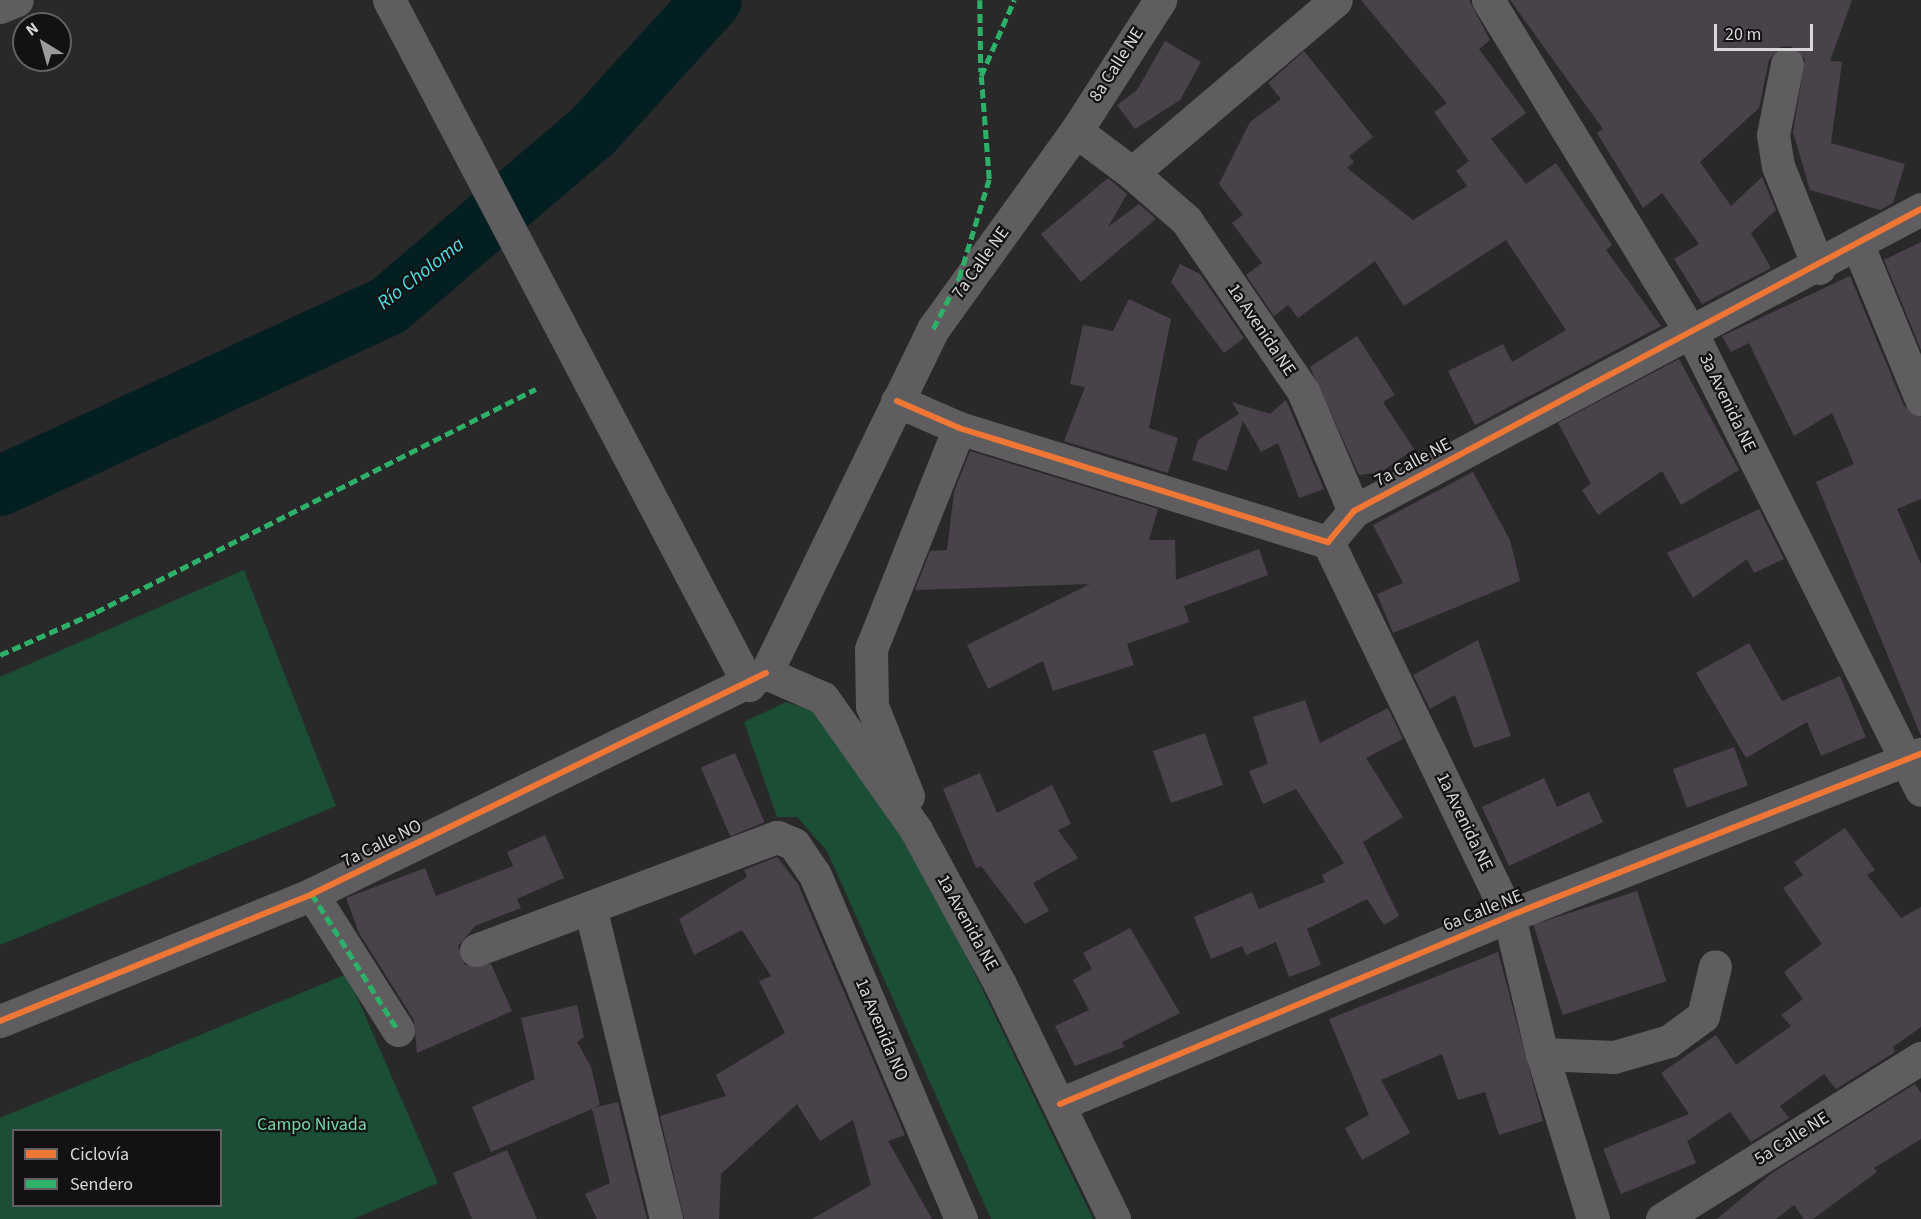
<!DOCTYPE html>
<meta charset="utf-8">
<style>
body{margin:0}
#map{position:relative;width:1921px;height:1219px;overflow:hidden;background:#2a292a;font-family:"Source Sans 3",sans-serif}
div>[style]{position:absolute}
.green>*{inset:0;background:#1a4f36}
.river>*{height:60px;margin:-30px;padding:0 30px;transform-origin:30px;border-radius:30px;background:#041f21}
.building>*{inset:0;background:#4a424b;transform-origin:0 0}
.minor>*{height:33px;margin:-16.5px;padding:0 16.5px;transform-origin:16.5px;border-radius:16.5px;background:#5f5d5f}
.quiet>*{height:4.5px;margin-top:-2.25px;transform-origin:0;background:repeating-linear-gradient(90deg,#2db169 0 9px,transparent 0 13.5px)}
.cycleway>*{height:6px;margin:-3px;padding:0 3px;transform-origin:3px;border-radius:3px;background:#f07635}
span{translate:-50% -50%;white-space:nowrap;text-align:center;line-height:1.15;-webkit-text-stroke:4.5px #131113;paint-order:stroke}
.street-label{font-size:18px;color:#dad7da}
.park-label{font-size:18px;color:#76daa5}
.water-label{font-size:20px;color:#4ddfe7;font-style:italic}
.legend{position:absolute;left:12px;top:1129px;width:210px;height:78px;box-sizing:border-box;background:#131113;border:2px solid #636063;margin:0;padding:8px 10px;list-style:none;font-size:18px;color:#dad7da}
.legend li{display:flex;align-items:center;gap:12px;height:30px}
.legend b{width:30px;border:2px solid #636063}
.north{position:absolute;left:12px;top:12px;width:60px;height:60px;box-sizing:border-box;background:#131113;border:2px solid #636063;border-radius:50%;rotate:323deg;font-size:16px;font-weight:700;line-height:24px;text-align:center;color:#dad7da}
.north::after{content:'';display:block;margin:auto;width:21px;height:27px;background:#9c9a9c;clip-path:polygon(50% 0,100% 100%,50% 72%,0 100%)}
.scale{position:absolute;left:1714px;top:24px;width:99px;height:27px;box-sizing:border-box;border:3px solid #dad7da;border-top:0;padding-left:8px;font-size:18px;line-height:21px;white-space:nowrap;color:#dad7da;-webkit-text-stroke:4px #131113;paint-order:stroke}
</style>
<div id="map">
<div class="green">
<i style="clip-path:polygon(244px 570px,336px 806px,0 945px,0 677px)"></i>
<i style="clip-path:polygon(786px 702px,813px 711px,845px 743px,933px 887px,1093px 1219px,991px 1219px,827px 851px,797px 817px,777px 817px,744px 722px)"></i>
<i style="clip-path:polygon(evenodd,347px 974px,438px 1183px,353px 1219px,0 1219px,0 1118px,347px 974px,14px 1130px,220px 1130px,220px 1206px,14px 1206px,14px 1130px)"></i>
</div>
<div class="river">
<i style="left:0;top:486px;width:428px;rotate:-24.9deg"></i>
<i style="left:388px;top:306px;width:268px;rotate:-40.5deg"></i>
<i style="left:592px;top:132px;width:178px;rotate:-47.7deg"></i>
</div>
<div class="building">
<i style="clip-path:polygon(1361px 0,1469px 0,1490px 40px,1479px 49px,1526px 113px,1491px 139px,1526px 184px,1556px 163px,1612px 245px,1606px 250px,1661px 326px,1475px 425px,1448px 371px,1503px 344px,1512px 362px,1566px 330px,1506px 240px,1404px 306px,1375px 261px,1298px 318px,1288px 305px,1274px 316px,1246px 275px,1262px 263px,1232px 223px,1243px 215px,1219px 184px,1250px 122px,1281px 99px,1268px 83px,1304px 51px,1373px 137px,1349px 156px,1354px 162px,1347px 168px,1413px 220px,1467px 186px,1456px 171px,1469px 161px,1434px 112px,1447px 103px)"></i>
<i style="clip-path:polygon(1510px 0,1852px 0,1830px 61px,1842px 62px,1831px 143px,1905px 164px,1893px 203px,1880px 210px,1810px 190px,1793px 132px,1805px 59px,1791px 46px,1780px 47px,1769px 60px,1759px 108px,1700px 162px,1731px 206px,1762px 177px,1776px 210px,1751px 233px,1771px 268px,1702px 304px,1674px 259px,1699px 244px,1662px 193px,1643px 208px,1597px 133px,1603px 129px)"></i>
<i style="clip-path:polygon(1165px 41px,1201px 62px,1180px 100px,1135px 129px,1117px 105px,1137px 90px)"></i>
<i style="clip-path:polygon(1108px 178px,1127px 194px,1108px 227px,1139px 204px,1156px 219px,1081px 282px,1041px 234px)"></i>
<i style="clip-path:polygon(1921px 242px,1921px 350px,1884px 260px)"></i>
<i style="clip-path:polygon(1180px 264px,1200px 274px,1244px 338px,1224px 353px,1171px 282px)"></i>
<i style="clip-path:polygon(1850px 276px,1904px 406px,1921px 417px,1921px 499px,1897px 509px,1921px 564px,1921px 736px,1816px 482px,1854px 464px,1832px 413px,1794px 436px,1749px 343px,1731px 352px,1722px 336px)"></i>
<i style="clip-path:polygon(1129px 299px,1171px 319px,1149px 428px,1178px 438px,1168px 473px,1064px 441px,1085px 387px,1070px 384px,1083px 325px,1113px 331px)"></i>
<i style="clip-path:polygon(1357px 336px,1395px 395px,1383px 402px,1414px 449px,1381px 472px,1359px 475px,1310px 367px)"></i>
<i style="clip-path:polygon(1679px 359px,1739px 470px,1681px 505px,1662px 471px,1598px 515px,1582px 490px,1591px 484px,1558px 423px)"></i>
<i style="clip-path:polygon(1286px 400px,1324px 489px,1299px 498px,1278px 443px,1261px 452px,1243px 421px,1227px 471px,1192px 460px,1198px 440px,1239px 414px,1232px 402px,1270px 414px)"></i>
<i style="clip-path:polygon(970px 451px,1158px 509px,1149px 540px,1175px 540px,1176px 580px,1259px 549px,1268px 575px,1184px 606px,1189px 622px,1127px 644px,1134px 665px,1053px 691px,1043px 661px,988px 689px,967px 645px,1090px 584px,915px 590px,930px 551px,947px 550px,954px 492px)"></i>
<i style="clip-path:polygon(1473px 472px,1510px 540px,1520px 581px,1393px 633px,1377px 594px,1403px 583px,1373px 525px)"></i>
<i style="clip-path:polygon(1759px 509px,1784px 559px,1754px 573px,1747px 559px,1693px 598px,1667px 553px)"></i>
<i style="clip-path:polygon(1478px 640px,1511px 736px,1474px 748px,1455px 695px,1430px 709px,1413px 675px)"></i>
<i style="clip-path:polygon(1749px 643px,1782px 701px,1840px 676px,1866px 737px,1821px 756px,1807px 722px,1746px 758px,1696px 673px)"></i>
<i style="clip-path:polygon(1305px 700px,1320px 743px,1388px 708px,1403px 739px,1366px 758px,1403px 817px,1363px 842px,1399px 916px,1384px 925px,1367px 899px,1307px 929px,1321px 965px,1289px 977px,1276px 942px,1246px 955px,1242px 946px,1211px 959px,1194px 917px,1252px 892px,1259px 909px,1325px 882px,1322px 875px,1344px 863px,1296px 789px,1263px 804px,1249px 771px,1268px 764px,1253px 717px)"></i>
<i style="left:1205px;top:733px;width:55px;height:55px;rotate:71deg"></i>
<i style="left:1734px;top:747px;width:41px;height:65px;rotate:70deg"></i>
<i style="left:735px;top:753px;width:75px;height:37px;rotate:67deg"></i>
<i style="clip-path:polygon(980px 773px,997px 813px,1052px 785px,1071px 824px,1058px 830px,1078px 858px,1033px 883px,1049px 911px,1025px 924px,981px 866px,976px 868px,943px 789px)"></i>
<i style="clip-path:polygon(1544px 778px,1557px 807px,1589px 792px,1603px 822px,1509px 866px,1482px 807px)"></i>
<i style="clip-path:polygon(1845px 828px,1875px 870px,1867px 875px,1901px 918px,1921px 907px,1921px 1027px,1893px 1047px,1895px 1052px,1836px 1089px,1824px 1074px,1780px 1106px,1789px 1118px,1751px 1142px,1730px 1112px,1687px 1141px,1696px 1163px,1621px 1194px,1603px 1149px,1689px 1114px,1661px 1073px,1716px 1035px,1736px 1065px,1791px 1026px,1781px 1015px,1803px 999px,1784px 972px,1822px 944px,1783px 888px,1803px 875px,1794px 862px)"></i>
<i style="clip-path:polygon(545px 835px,564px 878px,517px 899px,521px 908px,475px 926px,458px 946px,465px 965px,491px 964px,512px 1011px,417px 1053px,414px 1020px,359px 933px,346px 898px,425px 868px,436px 896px,513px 866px,507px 852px)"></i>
<i style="clip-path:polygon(777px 857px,798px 884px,905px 1135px,888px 1141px,932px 1219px,812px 1219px,871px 1185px,853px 1120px,820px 1141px,797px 1104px,721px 1174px,719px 1219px,684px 1219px,660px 1116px,726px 1096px,716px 1075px,785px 1033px,759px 981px,771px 976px,742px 930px,694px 955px,679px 919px,747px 877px,744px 870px)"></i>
<i style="left:1637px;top:891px;width:95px;height:109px;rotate:72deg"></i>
<i style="clip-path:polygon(1130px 928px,1180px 1013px,1122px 1042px,1124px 1047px,1075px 1066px,1055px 1026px,1089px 1010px,1073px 980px,1092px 969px,1083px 953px)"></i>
<i style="clip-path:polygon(1498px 952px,1543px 1121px,1499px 1135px,1485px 1092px,1458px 1100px,1442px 1054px,1381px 1080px,1410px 1133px,1362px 1160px,1345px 1128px,1369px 1115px,1329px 1019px)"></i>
<i style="clip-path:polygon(577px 1005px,584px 1037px,577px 1042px,591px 1067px,600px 1105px,593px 1108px,618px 1102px,647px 1219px,597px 1219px,585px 1194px,610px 1183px,592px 1109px,491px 1152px,472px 1107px,535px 1079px,521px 1018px)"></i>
<i style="clip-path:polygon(1915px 1084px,1921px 1093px,1921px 1139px,1874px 1168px,1877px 1172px,1813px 1219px,1804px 1219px,1794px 1205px,1776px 1219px,1717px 1219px,1772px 1173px)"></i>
<i style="clip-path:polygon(507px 1150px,537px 1219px,472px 1219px,453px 1173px)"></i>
</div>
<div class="minor">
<i style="left:389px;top:0;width:774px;rotate:62.28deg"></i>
<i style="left:1488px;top:0;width:391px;rotate:58.6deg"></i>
<i style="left:1692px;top:334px;width:510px;rotate:63.33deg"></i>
<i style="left:0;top:7px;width:18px;rotate:-22deg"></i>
<i style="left:1787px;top:64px;width:72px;rotate:101.2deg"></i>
<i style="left:1773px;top:135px;width:31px;rotate:81deg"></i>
<i style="left:1778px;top:166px;width:110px;rotate:68.1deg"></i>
<i style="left:1076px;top:131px;width:70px;rotate:36.9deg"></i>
<i style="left:1132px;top:173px;width:267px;rotate:-40.3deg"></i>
<i style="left:1132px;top:173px;width:72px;rotate:41deg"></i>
<i style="left:1186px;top:220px;width:207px;rotate:55.6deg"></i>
<i style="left:1303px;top:391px;width:130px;rotate:67deg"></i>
<i style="left:1857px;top:243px;width:169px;rotate:67.7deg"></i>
<i style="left:897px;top:401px;width:68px;rotate:23.5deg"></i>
<i style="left:959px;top:428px;width:386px;rotate:17.2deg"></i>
<i style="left:1328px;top:542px;width:40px;rotate:-50deg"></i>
<i style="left:1354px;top:511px;width:642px;rotate:-28.04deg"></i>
<i style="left:1328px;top:542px;width:415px;rotate:64.2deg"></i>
<i style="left:1509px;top:916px;width:142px;rotate:76.6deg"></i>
<i style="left:1542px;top:1054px;width:173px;rotate:72.8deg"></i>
<i style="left:766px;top:673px;width:382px;rotate:-64.1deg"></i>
<i style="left:933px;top:329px;width:244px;rotate:-54.2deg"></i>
<i style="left:1076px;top:131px;width:156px;rotate:-57.3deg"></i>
<i style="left:766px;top:673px;width:62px;rotate:23.7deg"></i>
<i style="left:823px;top:698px;width:161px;rotate:54.8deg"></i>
<i style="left:916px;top:830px;width:175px;rotate:61.4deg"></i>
<i style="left:1000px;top:984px;width:261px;rotate:64.1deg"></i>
<i style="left:908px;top:796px;width:97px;rotate:-111.8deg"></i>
<i style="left:872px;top:706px;width:57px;rotate:-91deg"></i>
<i style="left:871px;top:649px;width:238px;rotate:-68.3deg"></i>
<i style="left:312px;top:894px;width:161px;rotate:57.7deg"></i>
<i style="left:591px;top:911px;width:317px;rotate:76.3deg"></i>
<i style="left:476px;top:950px;width:322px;rotate:-20.6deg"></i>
<i style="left:777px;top:837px;width:18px;rotate:22deg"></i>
<i style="left:794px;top:844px;width:37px;rotate:56deg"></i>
<i style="left:815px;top:875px;width:374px;rotate:67deg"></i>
<i style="left:0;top:1021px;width:337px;rotate:-22.1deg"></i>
<i style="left:312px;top:894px;width:505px;rotate:-25.96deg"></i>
<i style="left:1542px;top:1054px;width:72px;rotate:2.4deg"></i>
<i style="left:1614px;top:1057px;width:57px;rotate:-16.2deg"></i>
<i style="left:1669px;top:1041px;width:42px;rotate:-36.3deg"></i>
<i style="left:1703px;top:1016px;width:51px;rotate:-76.5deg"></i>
<i style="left:1060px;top:1104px;width:487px;rotate:-22.7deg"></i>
<i style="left:1509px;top:916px;width:443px;rotate:-21.5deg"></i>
<i style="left:1662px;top:1219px;width:305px;rotate:-31.9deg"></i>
</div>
<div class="quiet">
<i style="left:980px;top:0;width:72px;rotate:89.2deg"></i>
<i style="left:933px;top:329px;width:57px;rotate:-63deg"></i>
<i style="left:959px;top:278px;width:103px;rotate:-73.1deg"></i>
<i style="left:989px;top:179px;width:103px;rotate:-94.4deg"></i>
<i style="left:981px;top:76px;width:83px;rotate:-66.5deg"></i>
<i style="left:0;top:655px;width:105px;rotate:-24.1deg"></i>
<i style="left:96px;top:612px;width:493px;rotate:-26.9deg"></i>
<i style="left:312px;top:894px;width:161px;rotate:57.7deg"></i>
</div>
<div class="cycleway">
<i style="left:897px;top:401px;width:68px;rotate:23.5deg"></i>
<i style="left:959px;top:428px;width:386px;rotate:17.2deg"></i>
<i style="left:1328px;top:542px;width:40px;rotate:-50deg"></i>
<i style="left:1354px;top:511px;width:642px;rotate:-28.04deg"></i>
<i style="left:0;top:1021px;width:337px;rotate:-22.1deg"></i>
<i style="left:312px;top:894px;width:505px;rotate:-25.96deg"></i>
<i style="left:1060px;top:1104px;width:487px;rotate:-22.7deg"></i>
<i style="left:1509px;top:916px;width:443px;rotate:-21.5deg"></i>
</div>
<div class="street-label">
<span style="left:1117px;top:65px;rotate:-57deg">8a Calle NE</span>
<span style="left:981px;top:263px;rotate:-54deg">7a Calle NE</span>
<span style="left:1261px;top:330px;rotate:56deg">1a Avenida NE</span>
<span style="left:1727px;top:403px;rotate:64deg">3a Avenida NE</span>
<span style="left:1413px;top:463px;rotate:-28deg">7a Calle NE</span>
<span style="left:1464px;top:822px;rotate:64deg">1a Avenida NE</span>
<span style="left:382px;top:844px;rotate:-26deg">7a Calle NO</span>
<span style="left:1483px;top:911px;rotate:-22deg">6a Calle NE</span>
<span style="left:967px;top:923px;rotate:61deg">1a Avenida NE</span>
<span style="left:881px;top:1030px;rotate:67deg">1a Avenida NO</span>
<span style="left:1792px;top:1139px;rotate:-32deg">5a Calle NE</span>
</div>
<div class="park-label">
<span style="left:312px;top:1125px">Campo Nivada</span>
</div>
<div class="water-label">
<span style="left:421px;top:274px;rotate:-38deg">Río Choloma</span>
</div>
<ul class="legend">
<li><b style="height:8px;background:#f07635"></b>Ciclovía</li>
<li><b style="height:8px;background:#2db169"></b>Sendero</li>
</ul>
<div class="north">N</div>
<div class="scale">20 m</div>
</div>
